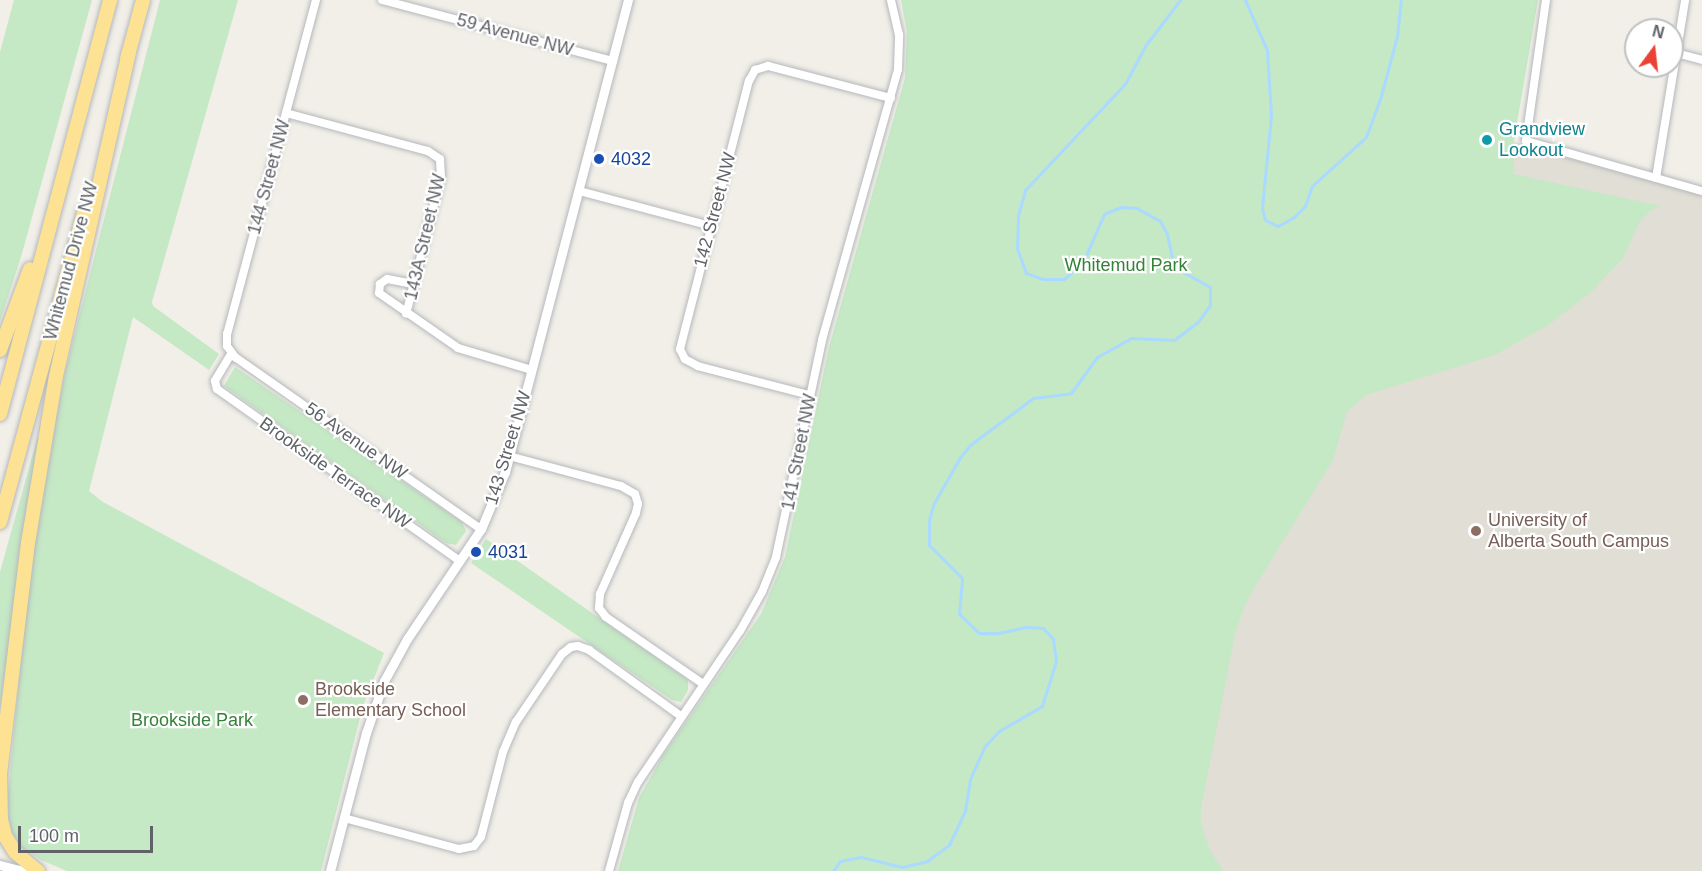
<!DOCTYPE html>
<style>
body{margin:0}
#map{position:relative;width:1702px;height:871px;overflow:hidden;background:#f1efe8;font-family:Helvetica,sans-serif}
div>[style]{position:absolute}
.education>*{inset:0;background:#e1ded6}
.green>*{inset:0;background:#c5e8c5}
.stream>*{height:3px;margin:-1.5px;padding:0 1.5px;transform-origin:1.5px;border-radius:1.5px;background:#aadaff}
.roads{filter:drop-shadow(0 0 2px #b5b8bc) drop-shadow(0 0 2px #b5b8bc)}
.minor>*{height:8px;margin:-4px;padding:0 4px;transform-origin:4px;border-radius:4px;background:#fff}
.tertiary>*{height:9px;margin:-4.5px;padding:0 4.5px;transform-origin:4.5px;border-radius:4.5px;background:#fff}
.motorway>*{height:14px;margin:-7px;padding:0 7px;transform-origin:7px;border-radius:7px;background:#fde293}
.dots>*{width:16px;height:16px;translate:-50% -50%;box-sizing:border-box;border:3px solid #fff;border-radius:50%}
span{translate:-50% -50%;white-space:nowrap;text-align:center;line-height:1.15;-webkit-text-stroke:4.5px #fff;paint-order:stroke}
.street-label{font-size:18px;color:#5f6368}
.culture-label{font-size:18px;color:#0d838f}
.left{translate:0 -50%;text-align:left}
.transit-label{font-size:18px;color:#164399}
.park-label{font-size:18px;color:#348238}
.education-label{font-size:18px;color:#785e54}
.north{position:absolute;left:1624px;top:18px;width:60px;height:60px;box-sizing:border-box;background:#fff;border:2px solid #bfc1c3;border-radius:50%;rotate:15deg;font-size:16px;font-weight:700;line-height:24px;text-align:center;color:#5f6368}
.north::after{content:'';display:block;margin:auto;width:21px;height:27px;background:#ea4335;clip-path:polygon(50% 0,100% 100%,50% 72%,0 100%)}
.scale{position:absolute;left:18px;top:826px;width:135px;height:27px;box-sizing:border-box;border:3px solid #5f6368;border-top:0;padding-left:8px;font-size:18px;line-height:21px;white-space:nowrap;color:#5f6368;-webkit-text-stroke:4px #fff;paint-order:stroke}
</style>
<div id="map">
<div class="education">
<i style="clip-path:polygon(1396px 110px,1702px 192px,1702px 871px,1132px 871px)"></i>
</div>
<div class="green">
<i style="clip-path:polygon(14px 0,92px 0,21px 257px,0 321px,0 52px)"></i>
<i style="clip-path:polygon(160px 0,238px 0,152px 302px,153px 306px,219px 354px,209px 370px,133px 317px,89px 491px,103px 502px,384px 653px,363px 706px,321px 871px,67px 871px,41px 860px,23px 848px,13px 835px,6px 814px,24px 629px,42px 490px,65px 372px)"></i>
<i style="clip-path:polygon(901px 0,1538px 0,1514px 141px,1514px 174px,1661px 206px,1650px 211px,1640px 221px,1623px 258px,1591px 292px,1547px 326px,1495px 355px,1366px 395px,1347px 412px,1333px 460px,1256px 585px,1244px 607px,1235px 634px,1201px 808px,1201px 824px,1210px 850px,1223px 871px,618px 871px,639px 798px,663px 755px,761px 614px,785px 557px,829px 347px,905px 78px,907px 32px)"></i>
<i style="clip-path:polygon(235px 367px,462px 522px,466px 531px,456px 545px,446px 543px,224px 386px)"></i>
<i style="clip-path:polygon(37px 439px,40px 439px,0 709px,0 572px)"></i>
<i style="clip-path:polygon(486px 539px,688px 680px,688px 690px,681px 702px,672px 700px,471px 563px)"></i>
</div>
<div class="stream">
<i style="left:1245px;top:0;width:55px;rotate:66.3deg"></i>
<i style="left:1267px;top:50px;width:66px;rotate:86.5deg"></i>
<i style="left:1271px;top:116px;width:92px;rotate:95.6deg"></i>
<i style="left:1262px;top:208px;width:12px;rotate:76deg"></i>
<i style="left:1265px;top:220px;width:14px;rotate:25deg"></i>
<i style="left:1278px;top:226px;width:18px;rotate:-29deg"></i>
<i style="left:1294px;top:217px;width:16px;rotate:-45deg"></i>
<i style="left:1305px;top:206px;width:21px;rotate:-71deg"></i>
<i style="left:1312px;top:186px;width:73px;rotate:-42.2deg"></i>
<i style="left:1366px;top:137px;width:44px;rotate:-69.9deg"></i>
<i style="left:1381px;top:96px;width:62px;rotate:-75.1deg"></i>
<i style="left:1397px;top:36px;width:36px;rotate:-84deg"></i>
<i style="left:833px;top:871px;width:12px;rotate:-55deg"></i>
<i style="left:840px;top:861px;width:21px;rotate:-11deg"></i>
<i style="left:861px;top:857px;width:42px;rotate:13.7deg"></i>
<i style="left:902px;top:867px;width:26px;rotate:-13deg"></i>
<i style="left:927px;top:861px;width:27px;rotate:-36deg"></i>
<i style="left:949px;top:845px;width:38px;rotate:-65deg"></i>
<i style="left:965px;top:811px;width:32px;rotate:-81deg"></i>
<i style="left:970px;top:779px;width:35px;rotate:-66deg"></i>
<i style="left:984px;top:747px;width:22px;rotate:-47deg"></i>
<i style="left:999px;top:731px;width:50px;rotate:-30.2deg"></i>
<i style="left:1042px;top:706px;width:47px;rotate:-72.7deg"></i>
<i style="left:1056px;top:661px;width:22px;rotate:-98deg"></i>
<i style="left:1053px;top:639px;width:15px;rotate:-132deg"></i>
<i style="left:1043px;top:628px;width:18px;rotate:-177deg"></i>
<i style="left:1025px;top:627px;width:27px;rotate:167deg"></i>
<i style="left:999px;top:633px;width:20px;rotate:180deg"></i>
<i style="left:979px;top:633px;width:28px;rotate:-136deg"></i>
<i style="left:959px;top:614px;width:36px;rotate:-85deg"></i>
<i style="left:962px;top:578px;width:47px;rotate:-135deg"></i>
<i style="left:929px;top:545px;width:25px;rotate:-90deg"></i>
<i style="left:929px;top:520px;width:18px;rotate:-74deg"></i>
<i style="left:934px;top:503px;width:51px;rotate:-60.4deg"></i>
<i style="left:959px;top:459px;width:18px;rotate:-52deg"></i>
<i style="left:970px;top:445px;width:79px;rotate:-36.7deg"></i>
<i style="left:1033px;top:398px;width:38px;rotate:-7deg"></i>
<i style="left:1071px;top:393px;width:44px;rotate:-54.2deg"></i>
<i style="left:1097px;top:357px;width:39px;rotate:-29deg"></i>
<i style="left:1131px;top:338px;width:43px;rotate:2.7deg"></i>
<i style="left:1174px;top:340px;width:30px;rotate:-37deg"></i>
<i style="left:1198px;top:322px;width:21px;rotate:-55deg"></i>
<i style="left:1210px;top:305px;width:18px;rotate:-90deg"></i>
<i style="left:1210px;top:287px;width:41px;rotate:-150.9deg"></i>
<i style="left:1174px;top:267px;width:34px;rotate:-102deg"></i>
<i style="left:1167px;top:234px;width:15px;rotate:-118deg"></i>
<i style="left:1160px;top:221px;width:26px;rotate:-151deg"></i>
<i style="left:1137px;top:208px;width:16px;rotate:-176deg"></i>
<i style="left:1121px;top:207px;width:18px;rotate:158deg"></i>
<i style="left:1104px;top:214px;width:50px;rotate:113.5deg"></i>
<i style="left:1084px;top:260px;width:28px;rotate:136deg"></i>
<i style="left:1064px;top:279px;width:21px;rotate:180deg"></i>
<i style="left:1043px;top:279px;width:18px;rotate:-161deg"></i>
<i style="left:1026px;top:273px;width:27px;rotate:-110deg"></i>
<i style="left:1017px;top:248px;width:33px;rotate:-88deg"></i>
<i style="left:1018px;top:215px;width:26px;rotate:-74deg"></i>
<i style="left:1025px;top:190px;width:146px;rotate:-46.7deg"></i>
<i style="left:1125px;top:84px;width:43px;rotate:-62.2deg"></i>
<i style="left:1145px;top:46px;width:58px;rotate:-52.7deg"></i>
</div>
<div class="roads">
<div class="minor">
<i style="left:316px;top:0;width:346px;rotate:104.9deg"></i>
<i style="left:227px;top:334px;width:12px;rotate:90deg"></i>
<i style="left:227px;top:346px;width:14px;rotate:54deg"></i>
<i style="left:235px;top:357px;width:300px;rotate:35deg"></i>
<i style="left:382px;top:0;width:239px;rotate:14.8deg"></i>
<i style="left:1546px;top:0;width:142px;rotate:98.1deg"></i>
<i style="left:1526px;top:141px;width:183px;rotate:15.9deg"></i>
<i style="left:1676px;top:53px;width:27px;rotate:15deg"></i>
<i style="left:286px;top:113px;width:147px;rotate:15deg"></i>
<i style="left:428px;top:151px;width:14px;rotate:34deg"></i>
<i style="left:440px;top:159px;width:18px;rotate:87deg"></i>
<i style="left:441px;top:177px;width:141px;rotate:104.3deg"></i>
<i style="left:1656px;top:178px;width:180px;rotate:-80.7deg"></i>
<i style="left:579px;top:191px;width:137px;rotate:14.9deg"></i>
<i style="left:413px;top:284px;width:26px;rotate:-169deg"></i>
<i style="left:387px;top:279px;width:9px;rotate:144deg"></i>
<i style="left:380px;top:284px;width:9px;rotate:96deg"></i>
<i style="left:379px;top:293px;width:96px;rotate:34.8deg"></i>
<i style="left:458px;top:348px;width:77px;rotate:16.6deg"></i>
<i style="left:231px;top:354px;width:31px;rotate:121deg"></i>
<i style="left:215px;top:381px;width:8px;rotate:76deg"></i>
<i style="left:217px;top:389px;width:298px;rotate:35.3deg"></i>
<i style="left:809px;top:395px;width:115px;rotate:-165.4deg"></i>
<i style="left:698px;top:366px;width:15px;rotate:-152deg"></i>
<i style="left:685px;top:359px;width:11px;rotate:-117deg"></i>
<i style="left:680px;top:349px;width:277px;rotate:-75.6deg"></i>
<i style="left:749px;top:81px;width:13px;rotate:-61deg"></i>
<i style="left:755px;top:70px;width:14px;rotate:-17deg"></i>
<i style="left:768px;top:66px;width:127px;rotate:14.6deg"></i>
<i style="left:509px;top:456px;width:116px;rotate:15deg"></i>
<i style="left:621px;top:486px;width:16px;rotate:30deg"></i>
<i style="left:635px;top:494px;width:10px;rotate:73deg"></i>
<i style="left:638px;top:504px;width:9px;rotate:103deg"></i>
<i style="left:636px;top:513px;width:89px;rotate:114deg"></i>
<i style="left:600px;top:594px;width:14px;rotate:94deg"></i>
<i style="left:599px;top:608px;width:11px;rotate:52deg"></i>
<i style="left:606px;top:617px;width:118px;rotate:34.6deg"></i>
<i style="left:344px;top:818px;width:119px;rotate:15.1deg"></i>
<i style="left:459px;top:849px;width:15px;rotate:-11deg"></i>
<i style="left:474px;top:846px;width:11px;rotate:-52deg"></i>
<i style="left:481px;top:837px;width:88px;rotate:-75.5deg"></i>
<i style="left:503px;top:752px;width:33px;rotate:-67deg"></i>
<i style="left:516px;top:722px;width:82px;rotate:-55.9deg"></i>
<i style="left:562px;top:654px;width:11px;rotate:-38deg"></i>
<i style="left:571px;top:647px;width:7px;rotate:-8deg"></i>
<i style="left:578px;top:646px;width:12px;rotate:20deg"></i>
<i style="left:589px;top:650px;width:113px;rotate:35.7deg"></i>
<i style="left:609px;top:871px;width:71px;rotate:-74.4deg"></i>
<i style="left:628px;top:803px;width:23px;rotate:-65deg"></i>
<i style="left:638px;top:782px;width:182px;rotate:-56deg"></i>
<i style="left:740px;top:631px;width:45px;rotate:-60.6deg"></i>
<i style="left:762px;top:592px;width:38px;rotate:-68deg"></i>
<i style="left:776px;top:557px;width:222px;rotate:-78deg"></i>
<i style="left:822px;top:340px;width:281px;rotate:-74.3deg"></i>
<i style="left:898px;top:69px;width:34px;rotate:-88deg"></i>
<i style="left:899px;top:35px;width:36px;rotate:-103deg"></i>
</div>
<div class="tertiary">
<i style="left:0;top:865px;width:23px;rotate:15deg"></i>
<i style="left:330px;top:871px;width:143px;rotate:-75.4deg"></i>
<i style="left:366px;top:733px;width:55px;rotate:-70.9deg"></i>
<i style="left:384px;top:681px;width:48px;rotate:-61.3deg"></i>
<i style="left:407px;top:639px;width:133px;rotate:-56.1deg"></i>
<i style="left:481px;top:529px;width:62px;rotate:-67.2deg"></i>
<i style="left:505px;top:472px;width:488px;rotate:-75.4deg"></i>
</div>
<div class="motorway">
<i style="left:127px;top:59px;width:61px;rotate:-74.8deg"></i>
<i style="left:0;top:350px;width:86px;rotate:-69.7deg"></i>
<i style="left:0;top:414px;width:428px;rotate:-75.1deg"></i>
<i style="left:0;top:522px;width:323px;rotate:-74.8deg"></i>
<i style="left:0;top:773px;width:46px;rotate:88.8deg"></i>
<i style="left:1px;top:819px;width:17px;rotate:77deg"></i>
<i style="left:5px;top:836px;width:19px;rotate:58deg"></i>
<i style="left:15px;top:852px;width:30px;rotate:40deg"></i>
<i style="left:0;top:774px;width:233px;rotate:-83.1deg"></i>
<i style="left:28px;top:543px;width:169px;rotate:-80.5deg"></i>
<i style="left:56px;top:376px;width:332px;rotate:-77.3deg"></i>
</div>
</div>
<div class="dots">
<i style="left:1487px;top:140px;background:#0f9aa8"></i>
<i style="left:599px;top:159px;background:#1a4fb4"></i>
<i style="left:1476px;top:531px;background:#8d6e63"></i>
<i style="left:476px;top:552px;background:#1a4fb4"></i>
<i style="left:303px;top:700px;background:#8d6e63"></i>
</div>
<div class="street-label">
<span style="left:515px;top:35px;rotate:15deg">59 Avenue NW</span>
<span style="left:269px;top:177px;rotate:-75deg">144 Street NW</span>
<span style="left:715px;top:210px;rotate:-75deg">142 Street NW</span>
<span style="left:425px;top:237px;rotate:-77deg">143A Street NW</span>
<span style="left:71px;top:261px;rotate:-75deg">Whitemud Drive NW</span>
<span style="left:356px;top:441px;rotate:35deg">56 Avenue NW</span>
<span style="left:508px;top:448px;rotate:-73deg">143 Street NW</span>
<span style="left:799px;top:452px;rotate:-79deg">141 Street NW</span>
<span style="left:335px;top:473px;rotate:35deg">Brookside Terrace NW</span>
</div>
<div class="culture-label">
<span class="left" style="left:1499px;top:140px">Grandview<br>Lookout</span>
</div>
<div class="transit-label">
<span class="left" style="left:611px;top:159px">4032</span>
<span class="left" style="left:488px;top:552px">4031</span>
</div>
<div class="park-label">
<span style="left:1126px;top:265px">Whitemud Park</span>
<span style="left:192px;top:720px">Brookside Park</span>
</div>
<div class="education-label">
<span class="left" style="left:1488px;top:531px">University of<br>Alberta South Campus</span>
<span class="left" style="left:315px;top:700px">Brookside<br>Elementary School</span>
</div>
<div class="north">N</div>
<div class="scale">100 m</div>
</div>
